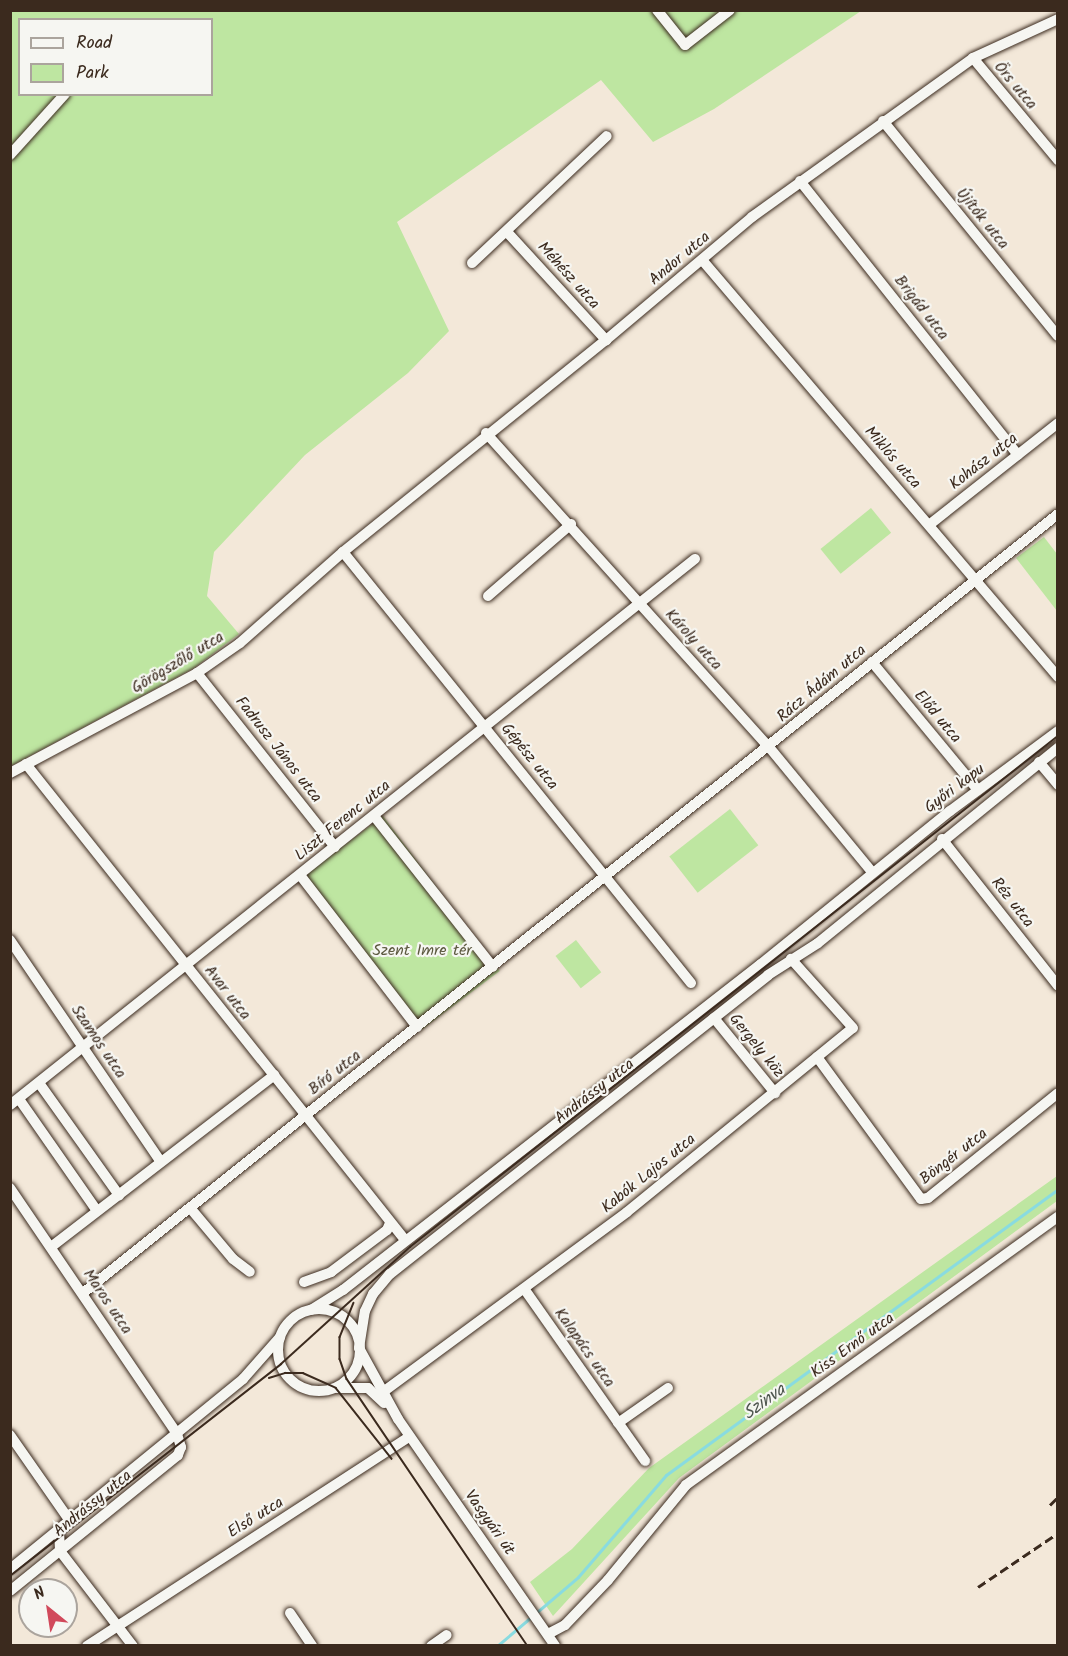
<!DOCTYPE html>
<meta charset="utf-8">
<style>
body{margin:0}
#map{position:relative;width:1068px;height:1656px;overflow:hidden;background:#f3e8d9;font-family:Kalam,sans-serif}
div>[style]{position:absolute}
.green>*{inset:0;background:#bee6a1;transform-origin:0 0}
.stream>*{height:3px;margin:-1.5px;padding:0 1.5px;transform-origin:1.5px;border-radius:1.5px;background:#89dbe0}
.roads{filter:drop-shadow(0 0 2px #3b2a1e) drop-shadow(0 0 2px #3b2a1e)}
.minor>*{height:10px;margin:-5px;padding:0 5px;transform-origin:5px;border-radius:5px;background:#f6f6f2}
.minor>.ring{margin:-5px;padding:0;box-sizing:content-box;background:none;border:10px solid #f6f6f2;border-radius:50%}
.tram>*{height:1.5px;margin:-0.75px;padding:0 0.75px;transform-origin:0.75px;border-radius:0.75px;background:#3b2a1e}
.rail>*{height:3px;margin-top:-1.5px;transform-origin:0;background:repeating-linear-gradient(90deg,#3b2a1e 0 9px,transparent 0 13.5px)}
span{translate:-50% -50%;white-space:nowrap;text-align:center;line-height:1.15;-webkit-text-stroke:4.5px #f6f6f2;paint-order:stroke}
.street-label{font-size:16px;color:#3b2a1e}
.park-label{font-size:16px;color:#5c593f}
.water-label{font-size:18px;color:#4e564e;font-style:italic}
.frame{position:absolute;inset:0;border:12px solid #3b2a1e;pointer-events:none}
.legend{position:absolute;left:18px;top:18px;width:195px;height:78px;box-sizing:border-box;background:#f6f6f2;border:2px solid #aba49d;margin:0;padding:8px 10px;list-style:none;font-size:18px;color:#3b2a1e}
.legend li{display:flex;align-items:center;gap:12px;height:30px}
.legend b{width:30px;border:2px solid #aba49d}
.north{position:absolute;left:18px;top:1578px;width:60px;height:60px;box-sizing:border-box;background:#f6f6f2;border:2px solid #aba49d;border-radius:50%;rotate:330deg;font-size:16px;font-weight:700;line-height:24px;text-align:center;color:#3b2a1e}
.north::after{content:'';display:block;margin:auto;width:21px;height:27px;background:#d1495b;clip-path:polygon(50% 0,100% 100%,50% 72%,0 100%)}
</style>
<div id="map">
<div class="green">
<i style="clip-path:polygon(evenodd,11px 11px,861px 11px,714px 109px,653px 142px,601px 80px,397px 222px,449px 331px,408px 373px,305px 455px,214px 552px,207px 596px,239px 634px,194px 668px,11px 766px,11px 11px,20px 20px,212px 20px,212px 94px,20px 94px,20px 20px)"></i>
<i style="left:871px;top:508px;width:32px;height:65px;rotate:51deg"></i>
<i style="clip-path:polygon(1044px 537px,1057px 554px,1057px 611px,1016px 558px)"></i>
<i style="left:730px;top:809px;width:46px;height:77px;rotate:52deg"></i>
<i style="left:383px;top:816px;width:194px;height:98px;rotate:53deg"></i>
<i style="left:576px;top:940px;width:41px;height:26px;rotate:52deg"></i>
<i style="clip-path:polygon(1057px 1176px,1057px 1201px,679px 1478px,553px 1616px,530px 1582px,572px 1549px,649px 1468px)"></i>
</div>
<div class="stream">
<i style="left:497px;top:1646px;width:106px;rotate:-40.4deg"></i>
<i style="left:578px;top:1577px;width:135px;rotate:-49.2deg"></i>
<i style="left:666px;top:1475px;width:485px;rotate:-36.1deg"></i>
</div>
<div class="roads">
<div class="minor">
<i style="left:657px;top:10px;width:45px;rotate:51.3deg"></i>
<i style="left:685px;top:45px;width:57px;rotate:-37.9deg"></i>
<i style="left:973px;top:58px;width:133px;rotate:50.2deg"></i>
<i style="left:883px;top:121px;width:277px;rotate:50.9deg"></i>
<i style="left:10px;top:155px;width:82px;rotate:-48deg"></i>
<i style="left:800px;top:181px;width:350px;rotate:51.5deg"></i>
<i style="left:507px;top:232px;width:147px;rotate:47.5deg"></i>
<i style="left:703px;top:261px;width:547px;rotate:49.52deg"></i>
<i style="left:472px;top:263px;width:185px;rotate:-43.3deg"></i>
<i style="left:486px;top:433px;width:423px;rotate:48deg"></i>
<i style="left:769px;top:747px;width:162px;rotate:50.5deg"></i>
<i style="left:929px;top:525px;width:164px;rotate:-38.3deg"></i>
<i style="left:343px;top:552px;width:554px;rotate:51.08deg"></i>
<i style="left:488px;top:596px;width:110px;rotate:-40.9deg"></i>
<i style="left:872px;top:662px;width:166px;rotate:50.4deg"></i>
<i style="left:197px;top:673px;width:222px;rotate:51.6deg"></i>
<i style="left:1039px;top:762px;width:30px;rotate:50deg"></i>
<i style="left:26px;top:764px;width:608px;rotate:51.47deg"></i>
<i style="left:10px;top:773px;width:212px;rotate:-28.1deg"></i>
<i style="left:197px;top:673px;width:52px;rotate:-34.9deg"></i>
<i style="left:240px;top:643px;width:137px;rotate:-41.5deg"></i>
<i style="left:343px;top:552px;width:338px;rotate:-38.9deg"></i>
<i style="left:606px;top:340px;width:191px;rotate:-40.1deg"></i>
<i style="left:752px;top:217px;width:272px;rotate:-35.7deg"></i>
<i style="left:973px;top:58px;width:94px;rotate:-24.6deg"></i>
<i style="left:374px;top:816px;width:192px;rotate:51.8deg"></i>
<i style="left:942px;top:839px;width:187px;rotate:51.7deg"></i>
<i style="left:300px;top:875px;width:192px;rotate:52.4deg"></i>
<i style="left:10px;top:940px;width:268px;rotate:55.8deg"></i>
<i style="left:714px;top:1018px;width:97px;rotate:50.9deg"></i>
<i style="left:817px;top:1057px;width:176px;rotate:53.8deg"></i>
<i style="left:921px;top:1199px;width:7px;rotate:-8deg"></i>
<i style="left:928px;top:1198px;width:167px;rotate:-38.9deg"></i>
<i style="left:39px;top:1083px;width:138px;rotate:54.5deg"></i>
<i style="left:19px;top:1099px;width:136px;rotate:55.1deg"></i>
<i style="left:10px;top:1105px;width:876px;rotate:-38.56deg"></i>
<i style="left:10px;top:1188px;width:297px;rotate:55.8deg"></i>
<i style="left:177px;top:1434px;width:14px;rotate:73deg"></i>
<i style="left:181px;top:1447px;width:9px;rotate:111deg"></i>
<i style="left:178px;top:1455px;width:216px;rotate:141deg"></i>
<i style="left:191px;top:1209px;width:65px;rotate:50deg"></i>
<i style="left:233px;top:1259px;width:21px;rotate:37deg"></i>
<i style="left:51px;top:1247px;width:282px;rotate:-37.6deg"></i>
<i style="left:304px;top:1282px;width:29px;rotate:-20deg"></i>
<i style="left:331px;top:1272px;width:70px;rotate:-36.9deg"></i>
<i style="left:387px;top:1230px;width:8px;rotate:-67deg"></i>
<i style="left:525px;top:1290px;width:209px;rotate:54.9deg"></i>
<i style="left:83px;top:1293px;width:1248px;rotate:-38.62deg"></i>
<i class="ring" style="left:278px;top:1309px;width:72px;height:72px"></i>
<i style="left:311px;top:1310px;width:38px;rotate:-32deg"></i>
<i style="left:343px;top:1290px;width:530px;rotate:-37.95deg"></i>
<i style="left:761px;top:964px;width:243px;rotate:-39deg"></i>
<i style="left:950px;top:811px;width:134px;rotate:-36.5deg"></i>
<i style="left:359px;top:1348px;width:37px;rotate:-81deg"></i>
<i style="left:365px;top:1311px;width:19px;rotate:-65deg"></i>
<i style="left:373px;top:1294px;width:26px;rotate:-50deg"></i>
<i style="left:390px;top:1274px;width:482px;rotate:-38.3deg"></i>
<i style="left:768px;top:975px;width:59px;rotate:-32.6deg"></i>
<i style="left:818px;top:943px;width:309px;rotate:-39.1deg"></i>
<i style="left:359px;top:1348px;width:81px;rotate:61.2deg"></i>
<i style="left:398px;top:1419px;width:276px;rotate:55.3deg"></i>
<i style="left:337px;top:1388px;width:31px"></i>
<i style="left:368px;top:1388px;width:22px;rotate:43deg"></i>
<i style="left:383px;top:1392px;width:303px;rotate:-36.4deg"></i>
<i style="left:627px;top:1212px;width:291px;rotate:-39.2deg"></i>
<i style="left:853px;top:1028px;width:93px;rotate:-131.9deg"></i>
<i style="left:618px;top:1423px;width:61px;rotate:-35deg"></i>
<i style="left:10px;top:1435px;width:105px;rotate:55.1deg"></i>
<i style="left:59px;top:1531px;width:20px;rotate:87deg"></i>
<i style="left:60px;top:1551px;width:120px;rotate:52.5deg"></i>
<i style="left:10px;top:1569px;width:301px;rotate:-39.2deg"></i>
<i style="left:243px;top:1379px;width:56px;rotate:-48.6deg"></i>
<i style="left:290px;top:1613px;width:40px;rotate:56deg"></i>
<i style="left:548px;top:1634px;width:19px;rotate:-28deg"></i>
<i style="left:565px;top:1625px;width:62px;rotate:-46.3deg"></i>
<i style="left:608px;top:1580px;width:123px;rotate:-50.6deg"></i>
<i style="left:686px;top:1485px;width:458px;rotate:-35.8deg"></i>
<i style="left:87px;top:1646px;width:384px;rotate:-33deg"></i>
<i style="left:431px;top:1646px;width:19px;rotate:-35deg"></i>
</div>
</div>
<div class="tram">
<i style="left:354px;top:1303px;width:37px;rotate:112deg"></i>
<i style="left:340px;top:1337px;width:22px;rotate:90deg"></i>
<i style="left:340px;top:1359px;width:21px;rotate:71deg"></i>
<i style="left:347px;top:1379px;width:323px;rotate:55.9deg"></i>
<i style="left:269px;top:1378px;width:17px;rotate:-17deg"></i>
<i style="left:285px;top:1373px;width:18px"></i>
<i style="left:303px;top:1373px;width:36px;rotate:24deg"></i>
<i style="left:336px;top:1388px;width:90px;rotate:51.7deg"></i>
<i style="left:10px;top:1576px;width:344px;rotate:-38deg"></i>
<i style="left:281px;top:1364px;width:174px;rotate:-42.2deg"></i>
<i style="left:410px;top:1247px;width:825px;rotate:-38.26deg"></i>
</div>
<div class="rail">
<i style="left:1050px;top:1505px;width:11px;rotate:-45deg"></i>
<i style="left:978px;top:1587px;width:97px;rotate:-34deg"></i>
</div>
<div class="street-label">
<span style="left:1015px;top:86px;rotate:50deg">Örs utca</span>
<span style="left:982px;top:219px;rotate:51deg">Újítók utca</span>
<span style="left:680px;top:259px;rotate:-40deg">Andor utca</span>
<span style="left:568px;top:276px;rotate:48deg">Méhész utca</span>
<span style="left:921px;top:308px;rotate:52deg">Brigád utca</span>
<span style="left:892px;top:458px;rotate:49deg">Miklós utca</span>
<span style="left:984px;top:462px;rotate:-38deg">Kohász utca</span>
<span style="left:693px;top:640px;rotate:48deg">Károly utca</span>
<span style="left:178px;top:663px;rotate:-31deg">Görögszőlő utca</span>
<span style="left:822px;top:684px;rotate:-40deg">Rácz Ádám utca</span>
<span style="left:937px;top:717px;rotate:50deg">Előd utca</span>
<span style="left:278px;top:750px;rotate:52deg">Fadrusz János utca</span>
<span style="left:529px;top:757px;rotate:51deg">Gépész utca</span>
<span style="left:955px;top:789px;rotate:-37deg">Győri kapu</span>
<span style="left:343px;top:821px;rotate:-39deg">Liszt Ferenc utca</span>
<span style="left:1012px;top:903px;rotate:52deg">Réz utca</span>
<span style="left:227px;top:993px;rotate:52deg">Avar utca</span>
<span style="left:98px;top:1042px;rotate:56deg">Szamos utca</span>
<span style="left:756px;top:1046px;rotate:51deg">Gergely köz</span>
<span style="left:335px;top:1073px;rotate:-38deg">Bíró utca</span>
<span style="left:595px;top:1092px;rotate:-38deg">Andrássy utca</span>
<span style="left:954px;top:1157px;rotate:-38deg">Böngér utca</span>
<span style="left:649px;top:1174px;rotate:-39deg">Kabók Lajos utca</span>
<span style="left:107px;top:1302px;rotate:56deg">Maros utca</span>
<span style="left:853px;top:1346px;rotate:-36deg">Kiss Ernő utca</span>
<span style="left:584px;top:1348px;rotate:55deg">Kalapács utca</span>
<span style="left:93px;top:1504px;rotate:-39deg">Andrássy utca</span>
<span style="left:256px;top:1518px;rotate:-32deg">Első utca</span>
<span style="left:489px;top:1523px;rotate:55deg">Vasgyári út</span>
</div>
<div class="park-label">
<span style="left:422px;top:951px">Szent Imre tér</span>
</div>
<div class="water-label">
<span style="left:765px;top:1403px;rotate:-36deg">Szinva</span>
</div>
<div class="frame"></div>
<ul class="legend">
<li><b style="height:8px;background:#f6f6f2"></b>Road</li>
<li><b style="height:16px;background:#bee6a1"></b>Park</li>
</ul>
<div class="north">N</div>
</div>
